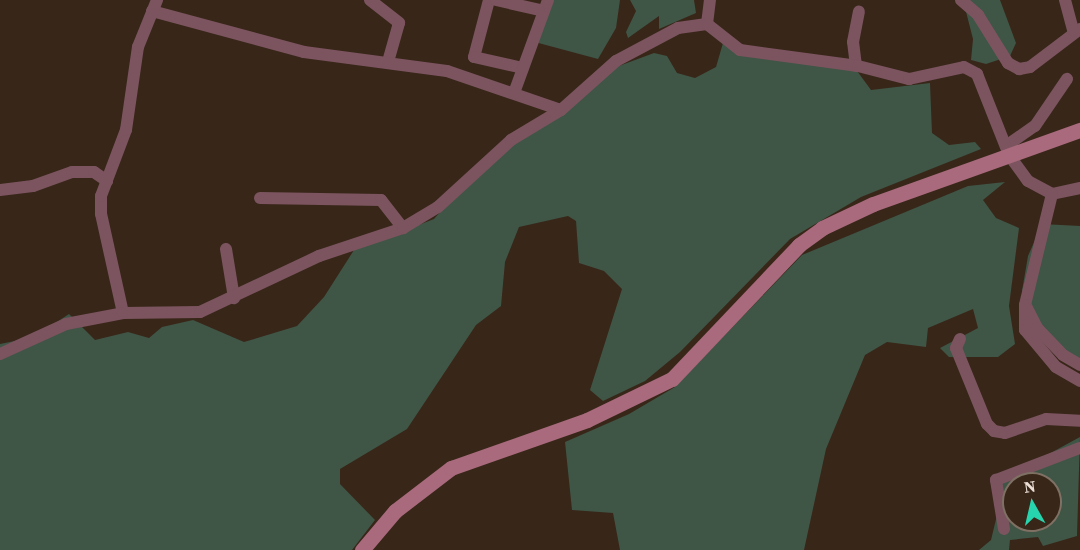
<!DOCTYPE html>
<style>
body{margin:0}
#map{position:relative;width:1080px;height:550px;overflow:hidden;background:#382619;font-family:"Source Serif 4",serif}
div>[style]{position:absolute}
.green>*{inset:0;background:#3f5545}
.street>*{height:12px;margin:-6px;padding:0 6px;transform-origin:6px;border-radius:6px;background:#7b545f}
.secondary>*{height:15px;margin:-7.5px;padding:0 7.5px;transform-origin:7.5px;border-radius:7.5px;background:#a86a7c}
span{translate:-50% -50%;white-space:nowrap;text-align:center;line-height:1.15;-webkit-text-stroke:6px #382619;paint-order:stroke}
.north{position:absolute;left:1002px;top:472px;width:60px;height:60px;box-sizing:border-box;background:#382619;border:2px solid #7f7064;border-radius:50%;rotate:352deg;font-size:16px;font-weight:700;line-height:24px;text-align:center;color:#eaded5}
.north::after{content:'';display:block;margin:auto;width:21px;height:27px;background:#26d5ad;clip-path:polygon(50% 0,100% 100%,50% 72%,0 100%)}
</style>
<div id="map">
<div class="green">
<i style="clip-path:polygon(548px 0,620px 0,616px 28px,598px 59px,531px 41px)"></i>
<i style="clip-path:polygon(630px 0,694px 0,696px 13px,659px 29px,659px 16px,628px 38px,626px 32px,636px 11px)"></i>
<i style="clip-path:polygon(963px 0,1000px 0,1016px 43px,1010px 56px,986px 64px,971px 60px,973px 39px)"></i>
<i style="clip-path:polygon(723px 43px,852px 64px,871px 90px,930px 83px,932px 133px,949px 145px,975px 142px,981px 149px,861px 197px,790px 239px,680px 352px,645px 381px,603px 401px,590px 390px,622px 289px,604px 271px,579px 263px,576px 221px,568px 216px,519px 227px,505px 262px,501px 306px,476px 325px,407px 429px,340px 469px,340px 484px,375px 520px,352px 550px,0 550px,0 344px,34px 337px,69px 314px,95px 340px,128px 332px,149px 338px,162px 327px,193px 320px,244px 342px,297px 326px,324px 297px,354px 250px,434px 219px,503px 141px,548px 124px,608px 70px,654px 53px,667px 56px,677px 73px,695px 78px,716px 67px)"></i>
<i style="clip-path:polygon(1005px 182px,983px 200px,996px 218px,1019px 228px,1009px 306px,1015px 344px,998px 357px,949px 357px,940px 348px,978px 328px,973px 309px,928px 328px,926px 347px,887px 342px,865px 355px,826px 449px,804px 550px,620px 550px,613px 513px,572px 510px,565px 442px,629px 414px,675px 387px,802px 255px,968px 186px)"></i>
<i style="clip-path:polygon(1042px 224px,1080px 226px,1080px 361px,1039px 336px,1022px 291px,1028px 256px)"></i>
<i style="clip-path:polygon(evenodd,1080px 437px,1077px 536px,1043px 546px,1038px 537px,1010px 540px,1009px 550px,979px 550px,991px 540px,998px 511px,997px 482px,1080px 437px,1014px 484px,1050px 484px,1050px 520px,1014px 520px,1014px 484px)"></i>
</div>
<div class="street">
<i style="left:370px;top:0;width:37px;rotate:38deg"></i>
<i style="left:399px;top:23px;width:41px;rotate:105.8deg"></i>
<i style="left:489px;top:0;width:59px;rotate:104.7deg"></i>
<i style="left:474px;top:57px;width:50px;rotate:12.7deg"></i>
<i style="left:496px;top:0;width:49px;rotate:12.9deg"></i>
<i style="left:961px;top:0;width:23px;rotate:41deg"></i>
<i style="left:978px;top:15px;width:57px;rotate:58deg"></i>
<i style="left:1008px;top:63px;width:13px;rotate:29deg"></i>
<i style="left:1019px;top:69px;width:11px;rotate:-10deg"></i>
<i style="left:1030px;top:67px;width:63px;rotate:-37.2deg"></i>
<i style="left:1065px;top:0;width:31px;rotate:75deg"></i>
<i style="left:152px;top:11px;width:157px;rotate:15.1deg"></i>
<i style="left:304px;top:52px;width:144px;rotate:7.6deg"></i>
<i style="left:447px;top:71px;width:120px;rotate:18.9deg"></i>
<i style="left:707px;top:24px;width:24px;rotate:-83deg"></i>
<i style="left:856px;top:66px;width:24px;rotate:-97deg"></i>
<i style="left:853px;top:42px;width:31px;rotate:-79deg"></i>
<i style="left:514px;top:93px;width:99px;rotate:-69.9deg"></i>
<i style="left:1006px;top:146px;width:35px;rotate:-35deg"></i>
<i style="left:1035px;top:126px;width:57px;rotate:-55.8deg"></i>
<i style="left:0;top:190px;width:33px;rotate:-7deg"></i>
<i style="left:33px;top:186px;width:41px;rotate:-19.7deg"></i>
<i style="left:72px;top:172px;width:22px"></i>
<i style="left:94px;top:172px;width:16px;rotate:35deg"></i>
<i style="left:1052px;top:194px;width:29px;rotate:-12deg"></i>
<i style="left:260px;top:198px;width:121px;rotate:0.9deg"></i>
<i style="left:381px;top:200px;width:36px;rotate:52deg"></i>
<i style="left:226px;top:249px;width:50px;rotate:80.7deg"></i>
<i style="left:1026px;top:306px;width:25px;rotate:63deg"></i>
<i style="left:1037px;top:328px;width:37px;rotate:46deg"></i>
<i style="left:1063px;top:355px;width:20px;rotate:30deg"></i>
<i style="left:123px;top:313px;width:101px;rotate:-102.5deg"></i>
<i style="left:101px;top:214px;width:18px;rotate:-90deg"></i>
<i style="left:101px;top:196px;width:71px;rotate:-69.3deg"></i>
<i style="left:126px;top:130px;width:84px;rotate:-81.8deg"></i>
<i style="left:138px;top:47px;width:51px;rotate:-68deg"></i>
<i style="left:960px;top:339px;width:10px;rotate:114deg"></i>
<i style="left:956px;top:348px;width:82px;rotate:67.8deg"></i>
<i style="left:987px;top:424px;width:10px;rotate:45deg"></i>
<i style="left:994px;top:431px;width:11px;rotate:10deg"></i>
<i style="left:1005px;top:433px;width:43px;rotate:-18.9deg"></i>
<i style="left:1046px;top:419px;width:34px;rotate:3deg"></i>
<i style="left:0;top:354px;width:72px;rotate:-24.4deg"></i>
<i style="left:66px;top:324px;width:58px;rotate:-10.9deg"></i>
<i style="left:123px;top:313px;width:77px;rotate:-0.7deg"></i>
<i style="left:200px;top:312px;width:132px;rotate:-25.2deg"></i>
<i style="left:319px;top:256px;width:89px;rotate:-18.4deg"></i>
<i style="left:403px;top:228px;width:41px;rotate:-31deg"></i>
<i style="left:438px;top:207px;width:99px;rotate:-42.5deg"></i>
<i style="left:511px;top:140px;width:58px;rotate:-31deg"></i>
<i style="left:561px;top:110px;width:74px;rotate:-41.7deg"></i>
<i style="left:616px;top:61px;width:70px;rotate:-28deg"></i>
<i style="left:678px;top:28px;width:29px;rotate:-8deg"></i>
<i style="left:707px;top:24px;width:42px;rotate:38.2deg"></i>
<i style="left:740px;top:50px;width:119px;rotate:7.7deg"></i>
<i style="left:858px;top:66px;width:53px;rotate:14.3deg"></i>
<i style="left:909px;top:79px;width:56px;rotate:-12.3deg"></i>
<i style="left:964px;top:67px;width:15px;rotate:28deg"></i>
<i style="left:977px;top:74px;width:87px;rotate:68.4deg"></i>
<i style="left:1009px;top:155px;width:32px;rotate:54deg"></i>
<i style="left:1028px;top:181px;width:27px;rotate:28deg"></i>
<i style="left:1052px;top:194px;width:114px;rotate:103.7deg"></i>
<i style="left:1025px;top:305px;width:25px;rotate:90deg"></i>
<i style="left:1025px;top:330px;width:48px;rotate:50deg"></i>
<i style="left:1056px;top:367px;width:28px;rotate:30deg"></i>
<i style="left:1004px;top:529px;width:50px;rotate:-99.3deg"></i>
<i style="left:996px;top:480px;width:90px;rotate:-20.9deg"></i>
</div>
<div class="secondary">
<i style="left:362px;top:550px;width:51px;rotate:-49.8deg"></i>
<i style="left:395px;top:511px;width:71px;rotate:-37.5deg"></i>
<i style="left:451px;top:468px;width:144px;rotate:-19.4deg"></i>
<i style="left:587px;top:420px;width:94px;rotate:-25.8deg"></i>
<i style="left:672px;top:379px;width:185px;rotate:-46.5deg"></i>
<i style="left:799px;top:245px;width:29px;rotate:-36deg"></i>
<i style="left:822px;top:228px;width:56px;rotate:-25.2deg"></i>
<i style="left:873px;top:204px;width:220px;rotate:-19.7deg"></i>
</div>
<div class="north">N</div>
</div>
